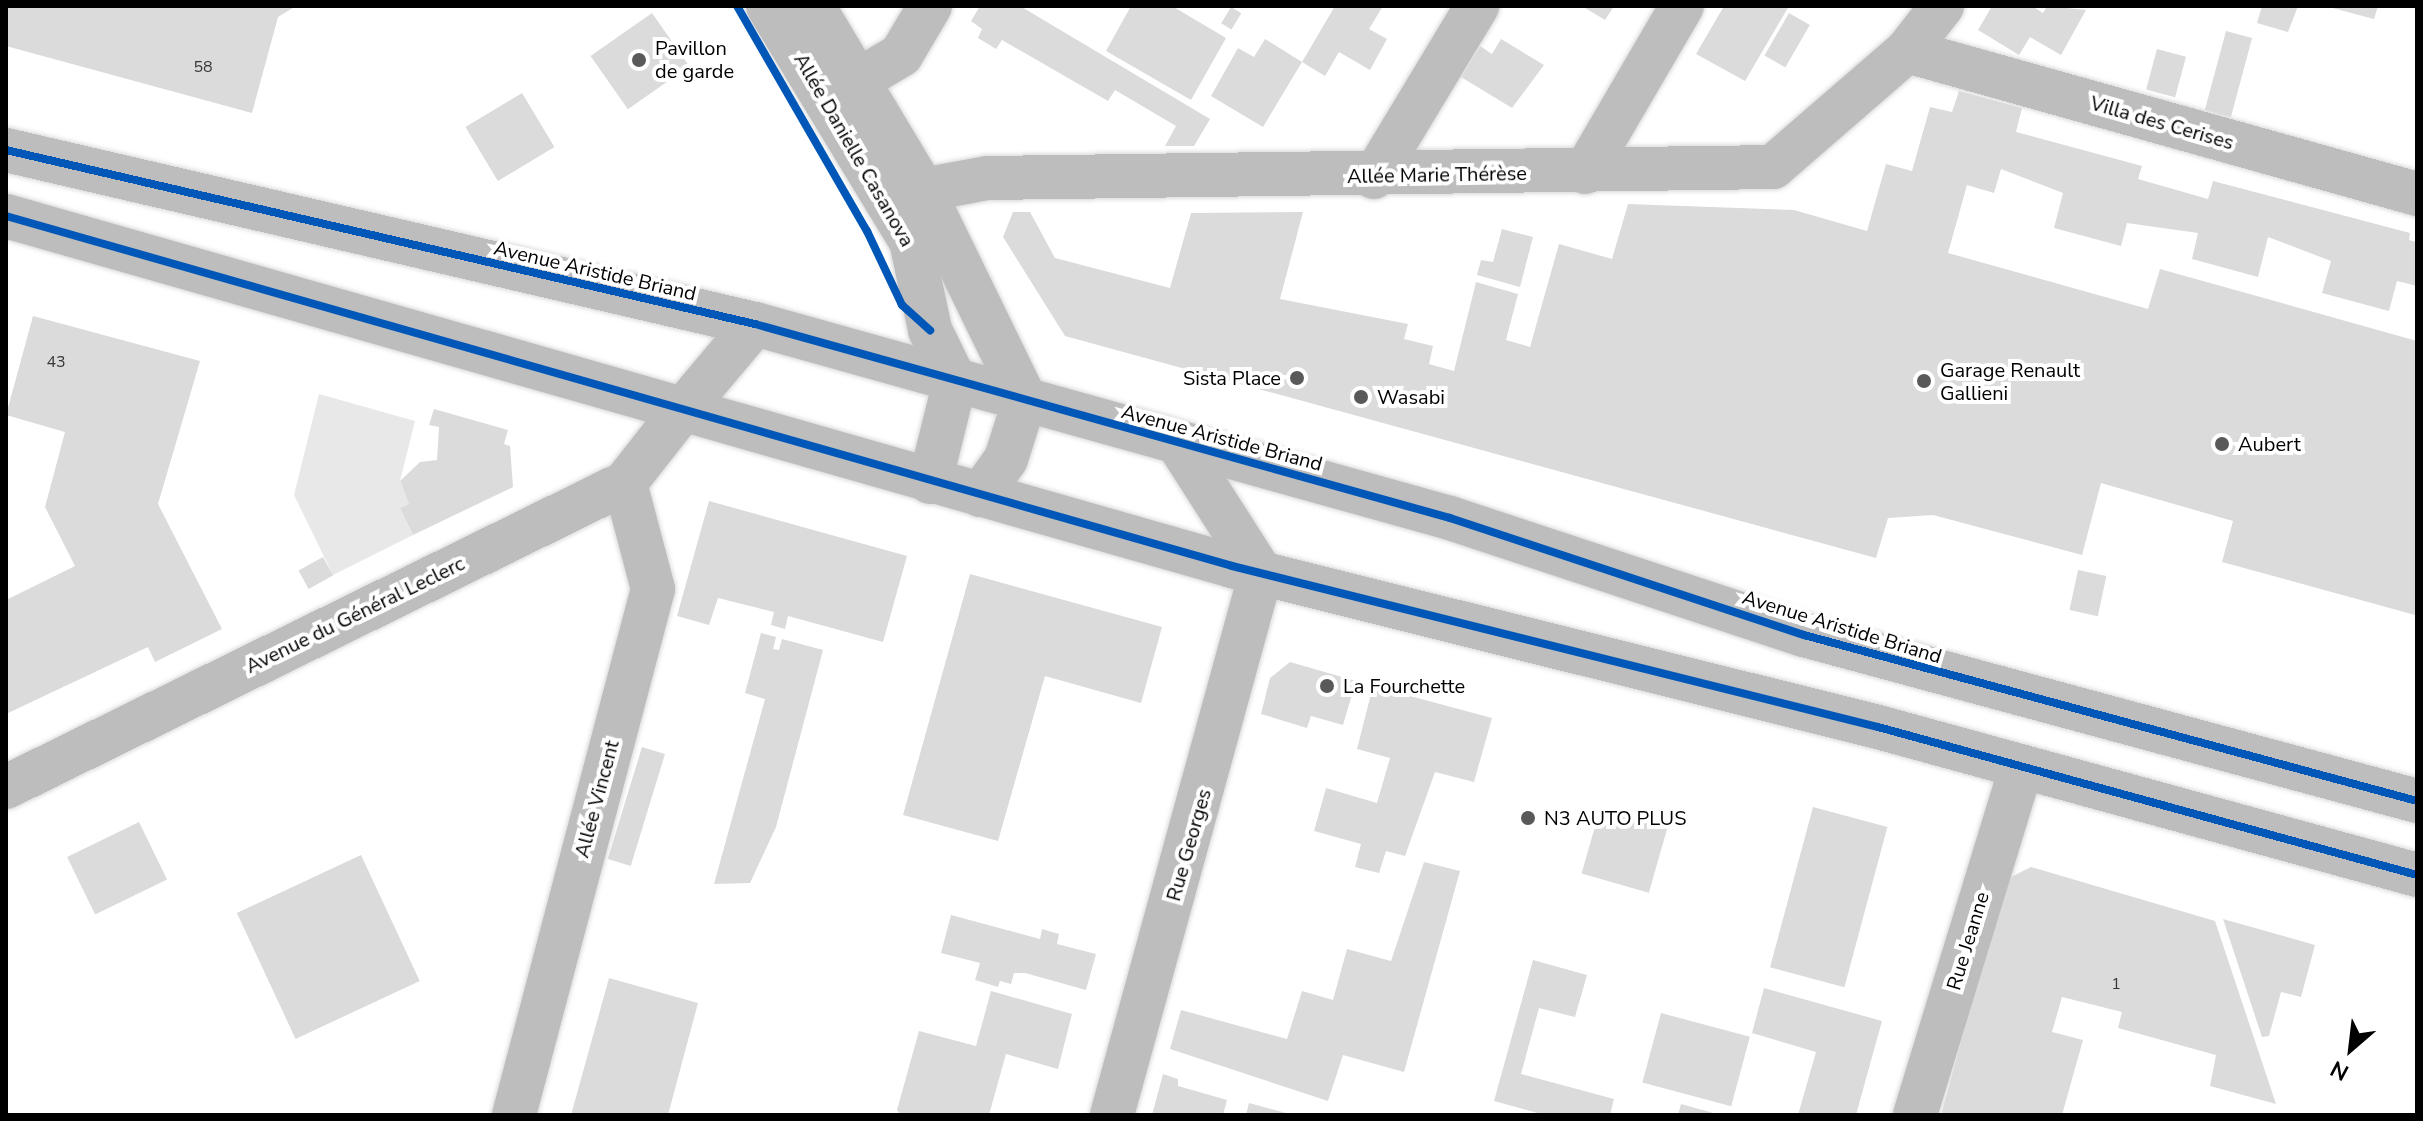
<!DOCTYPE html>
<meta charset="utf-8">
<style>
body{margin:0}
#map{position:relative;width:2423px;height:1121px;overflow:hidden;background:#fff;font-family:"Nunito Sans",sans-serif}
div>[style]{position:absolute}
.green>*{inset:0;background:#e8e8e8}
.building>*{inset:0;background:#dbdbdb;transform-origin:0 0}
.roads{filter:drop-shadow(0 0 2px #dbdbdb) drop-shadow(0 0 2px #dbdbdb)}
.minor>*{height:44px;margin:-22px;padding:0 22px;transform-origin:22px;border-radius:22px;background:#bdbdbd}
.major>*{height:44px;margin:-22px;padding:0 22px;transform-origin:22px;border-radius:22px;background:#bdbdbd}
.cycleway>*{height:8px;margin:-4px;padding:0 4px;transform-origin:4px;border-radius:4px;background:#0057b8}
.dots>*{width:22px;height:22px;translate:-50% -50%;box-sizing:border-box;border:4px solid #fff;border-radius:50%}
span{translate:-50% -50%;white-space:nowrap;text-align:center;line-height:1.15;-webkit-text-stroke:8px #fff;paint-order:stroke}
.number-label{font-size:16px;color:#373737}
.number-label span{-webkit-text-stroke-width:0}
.poi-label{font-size:20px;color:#000}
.left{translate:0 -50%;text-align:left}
.right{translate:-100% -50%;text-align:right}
.street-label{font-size:20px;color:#000}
.frame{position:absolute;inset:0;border:8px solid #000;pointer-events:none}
.north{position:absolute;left:2311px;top:1009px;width:80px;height:80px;-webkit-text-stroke:6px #fff;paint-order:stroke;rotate:208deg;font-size:22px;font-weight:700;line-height:32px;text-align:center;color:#000}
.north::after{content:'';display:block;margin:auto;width:28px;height:36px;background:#000;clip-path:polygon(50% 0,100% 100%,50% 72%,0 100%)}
</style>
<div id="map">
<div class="green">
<i style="clip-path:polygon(319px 394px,415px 421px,400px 481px,409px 504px,400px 508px,413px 535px,333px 575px,294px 495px)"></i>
</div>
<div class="building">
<i style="clip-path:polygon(6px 6px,296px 6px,278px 17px,252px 113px,6px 46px)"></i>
<i style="clip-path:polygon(980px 6px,1020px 6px,1210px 119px,1194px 146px,1165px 146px,1176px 126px,1115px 90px,1108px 101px,1002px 40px,996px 49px,978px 38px,982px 29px,971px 21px)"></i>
<i style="clip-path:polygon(1131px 6px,1172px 6px,1226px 38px,1191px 100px,1106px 51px)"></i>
<i style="clip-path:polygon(1335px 6px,1383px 6px,1369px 29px,1387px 39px,1370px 70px,1339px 52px,1325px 76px,1302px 62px)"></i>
<i style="clip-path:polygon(1582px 6px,1614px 6px,1605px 20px)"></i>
<i style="clip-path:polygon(1724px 6px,1789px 6px,1745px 81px,1696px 54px)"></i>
<i style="clip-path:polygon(1992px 6px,2032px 6px,2043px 13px,2047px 6px,2086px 10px,2061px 55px,2030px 37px,2019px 55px,1978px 30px)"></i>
<i style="clip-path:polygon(2262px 6px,2298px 6px,2288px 32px,2257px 23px)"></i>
<i style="clip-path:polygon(2325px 6px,2378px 6px,2374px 19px)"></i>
<i style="left:1231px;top:7px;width:12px;height:19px;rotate:31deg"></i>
<i style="left:652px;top:13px;width:65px;height:75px;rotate:55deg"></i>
<i style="left:1789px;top:13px;width:24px;height:49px;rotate:30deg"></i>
<i style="left:2226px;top:31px;width:27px;height:82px;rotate:15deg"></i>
<i style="clip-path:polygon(1265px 39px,1302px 62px,1263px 127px,1211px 96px,1238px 48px,1254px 57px)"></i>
<i style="clip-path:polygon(1501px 39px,1544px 65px,1512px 108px,1461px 77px,1480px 46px,1492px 54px)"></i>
<i style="left:2157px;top:49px;width:30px;height:42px;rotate:15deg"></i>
<i style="clip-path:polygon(1959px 91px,2022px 108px,2016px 132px,2142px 166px,2138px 179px,2208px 199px,2213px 181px,2410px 233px,2409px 240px,2417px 242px,2417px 286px,2397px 281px,2389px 311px,2322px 293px,2331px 261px,2268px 237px,2258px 277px,2192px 259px,2198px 233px,2127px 223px,2121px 246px,2054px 228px,2063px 193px,2001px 169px,1994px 193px,1967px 185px,1948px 253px,2148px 309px,2160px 269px,2417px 341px,2415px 615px,2222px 562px,2233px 521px,2101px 483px,2082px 555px,1933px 515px,1888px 518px,1876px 558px,1065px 336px,1003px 237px,1013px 212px,1030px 212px,1055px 258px,1170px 288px,1191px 213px,1303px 212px,1280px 299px,1408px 324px,1404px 339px,1433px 346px,1429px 364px,1454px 371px,1476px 282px,1518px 294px,1506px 340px,1530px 347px,1559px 244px,1612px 259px,1628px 204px,1794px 210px,1867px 231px,1886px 164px,1912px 171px,1930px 107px,1952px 112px)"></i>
<i style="left:522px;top:93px;width:63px;height:66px;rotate:59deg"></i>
<i style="clip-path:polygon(1502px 229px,1533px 237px,1520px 287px,1477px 275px,1481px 260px,1493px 262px)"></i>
<i style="clip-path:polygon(33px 316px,200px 361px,158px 504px,222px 629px,155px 662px,148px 647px,6px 714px,6px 600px,75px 566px,45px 507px,65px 432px,6px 415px)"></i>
<i style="clip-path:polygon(434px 409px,508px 430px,504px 444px,510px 446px,513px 487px,413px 535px,400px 508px,409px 504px,400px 481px,420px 462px,437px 460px,439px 427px,429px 425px)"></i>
<i style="clip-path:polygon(709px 501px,907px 556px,883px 642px,788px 616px,785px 629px,771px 625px,774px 612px,718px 598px,709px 625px,677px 616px)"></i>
<i style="left:323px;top:557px;width:21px;height:28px;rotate:61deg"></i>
<i style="left:2078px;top:570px;width:29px;height:41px;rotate:12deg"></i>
<i style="clip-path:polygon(970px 574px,1162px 627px,1141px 703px,1045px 676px,998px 841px,903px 815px)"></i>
<i style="clip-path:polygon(761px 633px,776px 637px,773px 649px,779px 650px,782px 639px,823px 650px,776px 827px,750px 883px,714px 884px,765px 699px,745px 693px)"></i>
<i style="clip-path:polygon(1290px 662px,1356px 681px,1343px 725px,1311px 716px,1307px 728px,1261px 714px,1270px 678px)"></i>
<i style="clip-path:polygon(1373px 686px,1492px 718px,1474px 782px,1435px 772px,1405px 856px,1386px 851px,1379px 873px,1355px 867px,1361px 844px,1314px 831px,1326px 788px,1377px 803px,1390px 758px,1357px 749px)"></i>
<i style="left:642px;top:747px;width:24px;height:117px;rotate:17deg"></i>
<i style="left:1813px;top:807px;width:77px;height:166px;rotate:15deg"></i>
<i style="left:1600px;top:809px;width:70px;height:67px;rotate:16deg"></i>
<i style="left:139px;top:822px;width:64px;height:80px;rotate:64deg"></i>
<i style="left:361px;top:855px;width:139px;height:137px;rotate:65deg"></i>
<i style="clip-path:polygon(1424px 862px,1460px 871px,1404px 1072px,1343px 1055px,1328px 1101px,1170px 1049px,1181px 1010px,1287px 1039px,1302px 991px,1333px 1000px,1347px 949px,1391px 961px)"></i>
<i style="clip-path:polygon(2031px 867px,2215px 921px,2276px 1104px,2210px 1086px,2216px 1055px,2118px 1028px,2122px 1012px,2062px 997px,2052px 1032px,2083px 1040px,2062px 1115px,1941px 1115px,2005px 880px)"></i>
<i style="clip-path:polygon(951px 915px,1040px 939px,1042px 929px,1059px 934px,1057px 944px,1096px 954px,1086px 990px,1025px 973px,1014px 973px,1011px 984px,1000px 981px,998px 987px,975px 980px,980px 963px,941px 953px)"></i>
<i style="clip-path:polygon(2223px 919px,2315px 945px,2301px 997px,2281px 992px,2269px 1036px,2262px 1037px)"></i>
<i style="clip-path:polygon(1533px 960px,1587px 975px,1575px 1017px,1539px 1008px,1521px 1074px,1614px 1099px,1610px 1115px,1545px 1115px,1494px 1101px)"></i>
<i style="clip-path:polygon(609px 978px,698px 1003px,668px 1115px,571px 1115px)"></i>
<i style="clip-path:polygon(1764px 988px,1882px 1021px,1856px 1115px,1798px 1115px,1816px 1052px,1752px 1033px)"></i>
<i style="clip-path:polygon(991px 991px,1072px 1014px,1058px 1069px,1006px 1054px,989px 1115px,901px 1115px,897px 1110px,919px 1031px,976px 1046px)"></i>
<i style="left:1661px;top:1013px;width:92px;height:72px;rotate:15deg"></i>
<i style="clip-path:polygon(1163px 1074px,1178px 1079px,1178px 1086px,1227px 1100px,1223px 1115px,1152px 1115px)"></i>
<i style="clip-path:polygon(1249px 1103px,1290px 1114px,1290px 1115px,1246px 1115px)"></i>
<i style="clip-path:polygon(1681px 1104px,1717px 1114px,1717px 1115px,1678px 1115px)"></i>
</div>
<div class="roads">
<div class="minor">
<i style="left:1907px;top:51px;width:530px;rotate:15.66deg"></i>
<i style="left:859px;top:80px;width:49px;rotate:-30.8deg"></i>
<i style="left:901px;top:55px;width:57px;rotate:-59.4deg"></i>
<i style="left:1585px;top:172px;width:192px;rotate:-59.7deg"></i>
<i style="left:1374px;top:177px;width:200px;rotate:-58.9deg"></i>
<i style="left:888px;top:188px;width:35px;rotate:3deg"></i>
<i style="left:923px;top:190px;width:66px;rotate:-10.5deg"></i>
<i style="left:988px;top:178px;width:785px;rotate:-0.8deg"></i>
<i style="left:1773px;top:167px;width:177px;rotate:-40.9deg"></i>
<i style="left:1907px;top:51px;width:57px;rotate:-52.1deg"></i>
<i style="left:6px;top:787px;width:690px;rotate:-26.16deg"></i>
<i style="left:625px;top:483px;width:89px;rotate:-51.8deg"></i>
<i style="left:514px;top:1115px;width:544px;rotate:-75.2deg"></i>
<i style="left:653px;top:589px;width:110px;rotate:-104.8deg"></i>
<i style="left:1112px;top:1115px;width:562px;rotate:-74.63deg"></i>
<i style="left:1261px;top:573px;width:152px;rotate:-122.6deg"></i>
<i style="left:1915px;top:1115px;width:363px;rotate:-73deg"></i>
</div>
<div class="major">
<i style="left:768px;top:6px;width:275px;rotate:58.7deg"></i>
<i style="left:911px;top:241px;width:91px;rotate:77.9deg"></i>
<i style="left:930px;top:330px;width:57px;rotate:63.9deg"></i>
<i style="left:955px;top:381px;width:104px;rotate:103.9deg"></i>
<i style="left:813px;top:6px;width:214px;rotate:59.1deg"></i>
<i style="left:923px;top:190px;width:233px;rotate:64deg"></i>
<i style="left:6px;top:150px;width:769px;rotate:13.08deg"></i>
<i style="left:755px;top:324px;width:722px;rotate:15.6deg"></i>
<i style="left:1450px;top:518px;width:373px;rotate:18.3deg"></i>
<i style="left:1804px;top:635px;width:635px;rotate:15.15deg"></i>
<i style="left:6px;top:216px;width:1275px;rotate:15.93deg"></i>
<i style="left:1232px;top:566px;width:666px;rotate:13.99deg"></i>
<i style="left:1878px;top:727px;width:559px;rotate:15.35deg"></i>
<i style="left:680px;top:413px;width:116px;rotate:-49.9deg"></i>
<i style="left:980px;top:495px;width:44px;rotate:-54.2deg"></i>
<i style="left:1006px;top:459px;width:63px;rotate:-72.4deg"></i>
</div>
</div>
<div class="cycleway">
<i style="left:737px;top:6px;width:260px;rotate:60deg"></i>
<i style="left:867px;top:231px;width:82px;rotate:64.7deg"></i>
<i style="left:902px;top:305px;width:38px;rotate:42deg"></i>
<i style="left:6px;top:150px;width:769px;rotate:13.08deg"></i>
<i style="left:755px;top:324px;width:722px;rotate:15.6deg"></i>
<i style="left:1450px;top:518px;width:373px;rotate:18.3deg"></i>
<i style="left:1804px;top:635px;width:635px;rotate:15.15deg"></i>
<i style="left:6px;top:216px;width:1275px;rotate:15.93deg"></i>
<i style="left:1232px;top:566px;width:666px;rotate:13.99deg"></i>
<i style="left:1878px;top:727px;width:559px;rotate:15.35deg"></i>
</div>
<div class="dots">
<i style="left:639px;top:60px;background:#595959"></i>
<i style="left:1297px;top:378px;background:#595959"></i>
<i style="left:1924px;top:381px;background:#595959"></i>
<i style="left:1361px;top:397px;background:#595959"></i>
<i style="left:2222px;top:444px;background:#595959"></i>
<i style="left:1327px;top:686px;background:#595959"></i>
<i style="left:1528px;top:818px;background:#595959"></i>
</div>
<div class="number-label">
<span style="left:203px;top:67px">58</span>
<span style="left:56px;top:362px">43</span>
<span style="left:2116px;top:984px">1</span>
</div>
<div class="poi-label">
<span class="left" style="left:655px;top:60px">Pavillon<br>de garde</span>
<span class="left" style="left:1940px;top:382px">Garage Renault<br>Gallieni</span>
<span class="right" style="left:1281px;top:378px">Sista Place</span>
<span class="left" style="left:1377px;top:397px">Wasabi</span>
<span class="left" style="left:2238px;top:444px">Aubert</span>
<span class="left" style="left:1343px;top:686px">La Fourchette</span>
<span class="left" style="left:1544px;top:818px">N3 AUTO PLUS</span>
</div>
<div class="street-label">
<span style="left:2162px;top:123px;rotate:16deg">Villa des Cerises</span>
<span style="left:854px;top:150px;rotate:60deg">Allée Danielle Casanova</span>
<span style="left:1437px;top:175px;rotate:-1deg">Allée Marie Thérèse</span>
<span style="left:595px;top:271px;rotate:13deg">Avenue Aristide Briand</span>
<span style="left:1222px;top:438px;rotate:15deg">Avenue Aristide Briand</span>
<span style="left:355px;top:615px;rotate:-26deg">Avenue du Général Leclerc</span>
<span style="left:1842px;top:627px;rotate:17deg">Avenue Aristide Briand</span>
<span style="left:597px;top:799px;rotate:-75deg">Allée Vincent</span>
<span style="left:1189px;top:845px;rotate:-74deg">Rue Georges</span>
<span style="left:1968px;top:941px;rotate:-73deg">Rue Jeanne</span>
</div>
<div class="frame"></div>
<div class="north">N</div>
</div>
